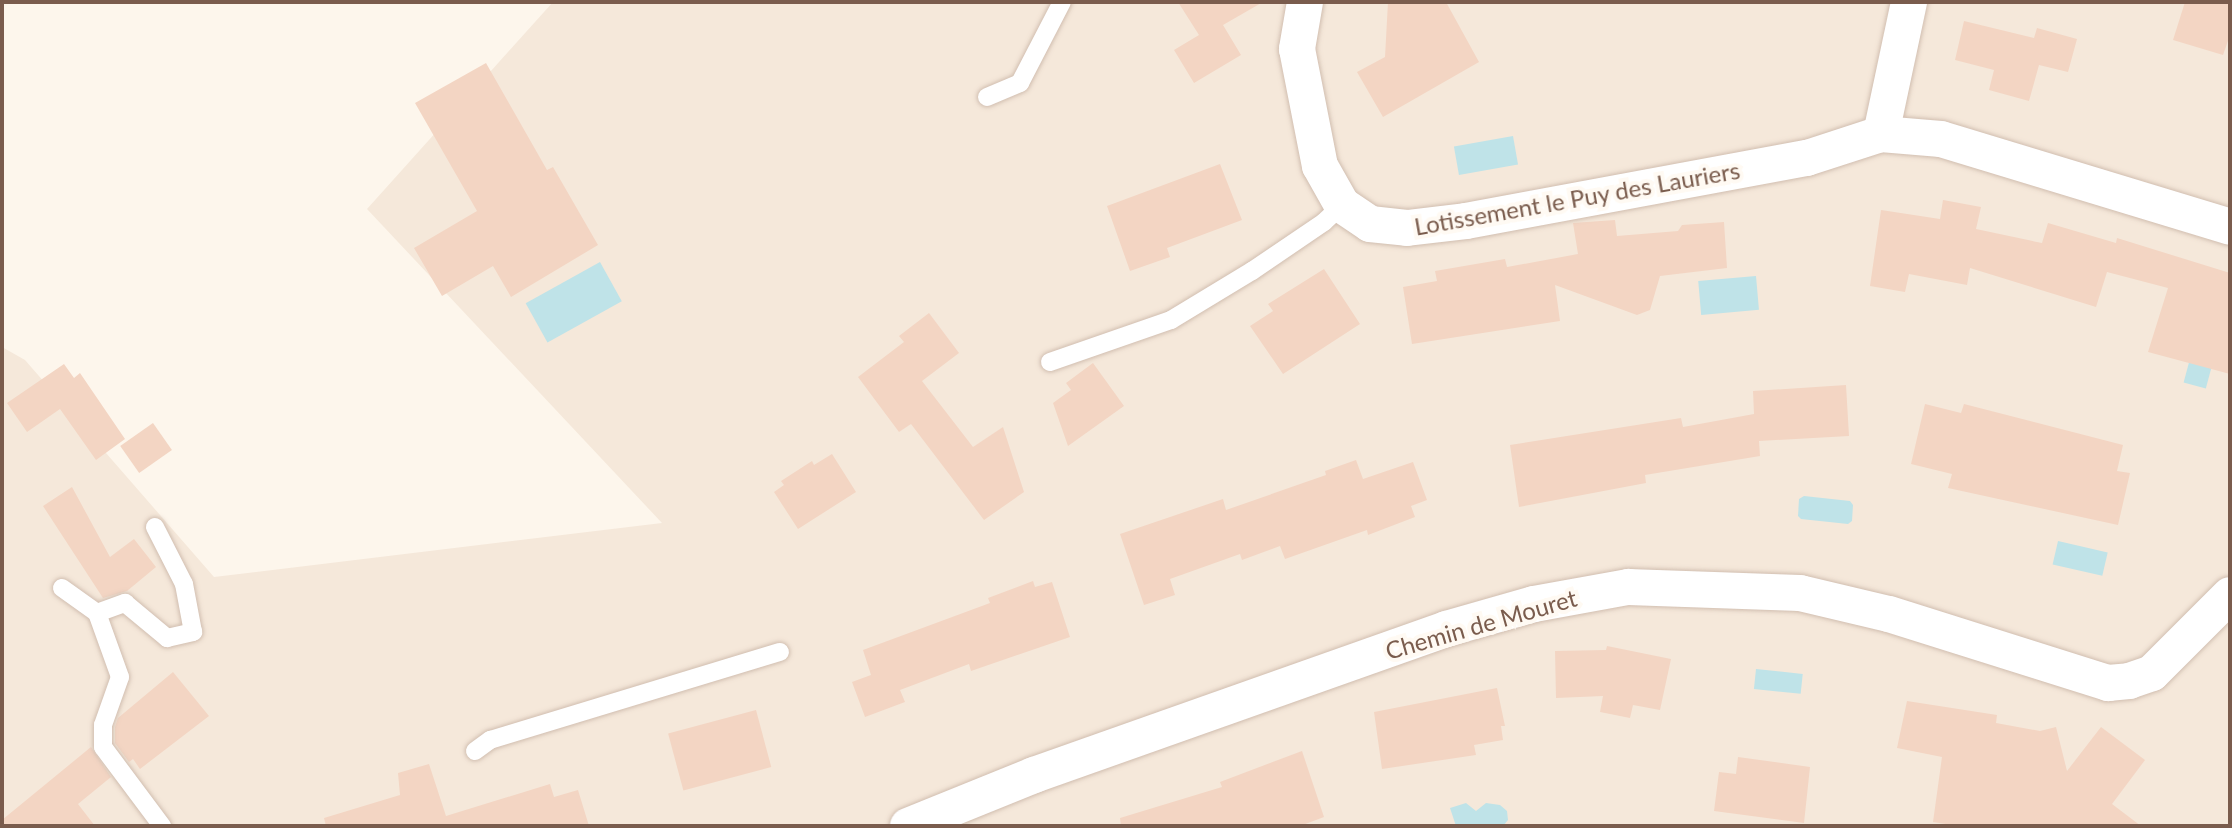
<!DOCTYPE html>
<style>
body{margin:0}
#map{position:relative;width:2232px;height:828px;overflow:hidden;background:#fdf6ec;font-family:Lato,sans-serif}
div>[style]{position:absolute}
.residential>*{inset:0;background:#f5e8da}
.water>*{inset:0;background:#bfe3e8;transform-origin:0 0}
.building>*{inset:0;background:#f3d5c3;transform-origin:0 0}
.roads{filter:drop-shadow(0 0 2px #d1beb0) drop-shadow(0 0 2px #d1beb0)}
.service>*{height:18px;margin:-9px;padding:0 9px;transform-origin:9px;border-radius:9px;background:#fff}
.minor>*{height:36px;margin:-18px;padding:0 18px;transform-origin:18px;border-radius:18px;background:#fff}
span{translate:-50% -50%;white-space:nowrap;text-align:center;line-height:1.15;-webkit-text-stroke:8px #fffaf3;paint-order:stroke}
.street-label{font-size:24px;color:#7a5c4d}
.frame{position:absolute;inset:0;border:4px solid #7a5c4d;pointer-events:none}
</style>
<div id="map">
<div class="residential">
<i style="clip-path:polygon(553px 2px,2230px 2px,2230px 826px,2px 826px,2px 347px,25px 360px,214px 577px,662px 523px,367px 209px)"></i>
</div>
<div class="water">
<i style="left:1513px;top:136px;width:29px;height:60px;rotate:80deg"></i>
<i style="left:600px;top:262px;width:45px;height:85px;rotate:61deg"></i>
<i style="left:1756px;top:276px;width:34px;height:58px;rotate:85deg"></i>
<i style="left:2195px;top:340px;width:23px;height:44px;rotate:15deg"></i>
<i style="clip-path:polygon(1804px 496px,1850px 501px,1853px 505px,1852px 521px,1848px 524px,1801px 519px,1798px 516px,1799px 499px)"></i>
<i style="left:2058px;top:541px;width:51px;height:24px;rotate:13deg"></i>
<i style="left:1756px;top:669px;width:47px;height:20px;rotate:6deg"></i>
<i style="clip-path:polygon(1466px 803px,1476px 811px,1486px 803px,1500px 805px,1507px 811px,1508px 820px,1503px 826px,1456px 826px,1450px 808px)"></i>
</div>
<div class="building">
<i style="clip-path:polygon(1178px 2px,1263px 2px,1223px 25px,1241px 55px,1194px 83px,1174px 50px,1199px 35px)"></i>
<i style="clip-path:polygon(1388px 2px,1446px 2px,1479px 62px,1383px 117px,1357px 72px,1385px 57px)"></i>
<i style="clip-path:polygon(2185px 2px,2230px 2px,2230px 35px,2223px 55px,2173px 40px)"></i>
<i style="clip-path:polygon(1964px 21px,2034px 38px,2037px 28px,2077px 39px,2068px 72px,2039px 65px,2029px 101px,1989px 90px,1994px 70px,1955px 60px)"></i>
<i style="clip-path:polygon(486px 63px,547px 170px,553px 167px,598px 245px,511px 297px,493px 266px,442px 296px,414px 248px,477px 211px,415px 103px)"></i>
<i style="clip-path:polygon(1220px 164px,1242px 220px,1167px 248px,1170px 257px,1130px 271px,1107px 206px)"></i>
<i style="clip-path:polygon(1943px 200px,1981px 207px,1976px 229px,2042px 243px,2048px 223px,2116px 243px,2117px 238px,2230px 273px,2230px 374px,2148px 352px,2168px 288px,2107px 272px,2096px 307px,1970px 268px,1967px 285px,1909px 274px,1905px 292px,1870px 286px,1881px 210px,1940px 219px)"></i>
<i style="clip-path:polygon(1615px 220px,1617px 236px,1678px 231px,1682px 225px,1724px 222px,1727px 268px,1660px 276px,1650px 310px,1637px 315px,1555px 285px,1560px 321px,1412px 344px,1403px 287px,1437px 281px,1435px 271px,1505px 259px,1507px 267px,1578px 254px,1573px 223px)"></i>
<i style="clip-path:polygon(1324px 269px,1360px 324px,1283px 374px,1250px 326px,1273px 311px,1268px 304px)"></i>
<i style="clip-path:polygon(929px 313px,959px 353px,922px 381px,973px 447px,1003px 427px,1024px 492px,984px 520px,911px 424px,899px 432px,858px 377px,904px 342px,899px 336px)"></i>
<i style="clip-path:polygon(1093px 363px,1124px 406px,1068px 446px,1053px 403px,1071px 390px,1066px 383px)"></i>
<i style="clip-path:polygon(64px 364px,74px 378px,80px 373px,125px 439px,96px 460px,60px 409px,27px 432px,7px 403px)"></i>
<i style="clip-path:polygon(1846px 385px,1849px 436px,1759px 441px,1760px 456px,1645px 475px,1646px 483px,1519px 507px,1510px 445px,1681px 418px,1683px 427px,1754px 414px,1753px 391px)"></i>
<i style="clip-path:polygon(1925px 404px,1961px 413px,1964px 404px,2123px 445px,2117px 471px,2130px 473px,2118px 525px,1948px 488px,1952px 474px,1911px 464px)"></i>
<i style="left:153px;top:423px;width:33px;height:40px;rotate:55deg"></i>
<i style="clip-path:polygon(832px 454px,856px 492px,798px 529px,774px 492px,784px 485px,781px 481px,812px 461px,814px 465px)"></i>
<i style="clip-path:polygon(1356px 460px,1363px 479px,1413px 462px,1427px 500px,1411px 506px,1415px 517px,1368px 535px,1367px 530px,1285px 559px,1280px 546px,1242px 560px,1240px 554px,1170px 579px,1175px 595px,1144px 605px,1120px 534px,1223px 499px,1226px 510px,1326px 475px,1325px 471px)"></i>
<i style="clip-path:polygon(72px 487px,110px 557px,134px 539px,156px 567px,127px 591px,103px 598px,43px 506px)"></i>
<i style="clip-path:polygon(1033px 581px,1035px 587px,1052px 582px,1070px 637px,971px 671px,969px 664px,900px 690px,905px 702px,865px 717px,852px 682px,871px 675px,863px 650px,990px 603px,988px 598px)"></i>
<i style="clip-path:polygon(1607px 646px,1671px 659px,1660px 710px,1633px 705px,1630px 718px,1600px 712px,1603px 696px,1556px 698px,1555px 651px,1606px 650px)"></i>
<i style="clip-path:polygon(173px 672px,209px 716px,140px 769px,133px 759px,129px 762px,115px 743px,115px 727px,118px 718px)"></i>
<i style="clip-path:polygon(1497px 688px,1505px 726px,1501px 726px,1503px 740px,1474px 745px,1476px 755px,1382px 769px,1374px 712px)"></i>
<i style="clip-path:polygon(1907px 701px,1997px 715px,1996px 723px,2040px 731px,2056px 727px,2067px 771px,2101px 727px,2145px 760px,2112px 804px,2141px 826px,1958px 826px,1933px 822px,1942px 757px,1897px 748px)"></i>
<i style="left:756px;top:710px;width:59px;height:91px;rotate:75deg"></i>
<i style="clip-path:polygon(91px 747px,111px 777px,78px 804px,95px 826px,2px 826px,2px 820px)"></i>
<i style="clip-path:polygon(1302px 751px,1324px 817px,1300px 826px,1121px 826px,1120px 818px,1222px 787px,1220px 782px)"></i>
<i style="clip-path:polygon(1738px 757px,1810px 767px,1804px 823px,1714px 811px,1719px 772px,1736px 774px)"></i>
<i style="clip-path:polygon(429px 764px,446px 816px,550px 784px,554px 797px,578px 790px,589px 826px,326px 826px,324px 818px,400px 795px,398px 773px)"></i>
</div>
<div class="roads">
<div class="service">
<i style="left:987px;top:97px;width:36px;rotate:-23deg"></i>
<i style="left:1020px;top:83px;width:91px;rotate:-62.6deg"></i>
<i style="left:1050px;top:362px;width:128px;rotate:-19.1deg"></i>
<i style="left:1171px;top:320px;width:95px;rotate:-31.2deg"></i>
<i style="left:1252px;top:271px;width:87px;rotate:-34.2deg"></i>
<i style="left:1324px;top:222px;width:25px;rotate:-43deg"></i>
<i style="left:62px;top:588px;width:43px;rotate:35.5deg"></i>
<i style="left:97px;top:613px;width:68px;rotate:70.2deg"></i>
<i style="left:120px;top:677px;width:51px;rotate:109.5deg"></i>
<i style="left:103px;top:725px;width:22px;rotate:90deg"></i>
<i style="left:103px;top:747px;width:99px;rotate:53.2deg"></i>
<i style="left:97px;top:613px;width:30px;rotate:-20deg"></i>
<i style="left:125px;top:603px;width:55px;rotate:39.8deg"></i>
<i style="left:167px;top:638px;width:27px;rotate:-13deg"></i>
<i style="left:193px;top:632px;width:49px;rotate:-100.6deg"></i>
<i style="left:184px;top:584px;width:64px;rotate:-117deg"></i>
<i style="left:475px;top:751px;width:19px;rotate:-36deg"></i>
<i style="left:490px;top:740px;width:303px;rotate:-16.9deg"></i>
</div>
<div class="minor">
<i style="left:1305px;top:2px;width:48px;rotate:99.7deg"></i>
<i style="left:1297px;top:49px;width:119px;rotate:78.9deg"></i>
<i style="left:1320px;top:166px;width:45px;rotate:60.6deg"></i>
<i style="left:1342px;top:205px;width:34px;rotate:34deg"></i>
<i style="left:1370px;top:224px;width:37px;rotate:6deg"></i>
<i style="left:1407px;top:228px;width:59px;rotate:-6.8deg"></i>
<i style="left:1466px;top:221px;width:347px;rotate:-10.5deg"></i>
<i style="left:1807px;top:158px;width:78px;rotate:-18deg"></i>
<i style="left:1881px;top:134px;width:60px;rotate:4.8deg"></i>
<i style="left:1941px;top:139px;width:302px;rotate:16.9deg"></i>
<i style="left:1881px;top:134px;width:135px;rotate:-78deg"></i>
<i style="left:908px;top:826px;width:136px;rotate:-22deg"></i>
<i style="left:1034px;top:775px;width:437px;rotate:-19.5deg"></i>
<i style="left:1446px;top:629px;width:91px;rotate:-15.9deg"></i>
<i style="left:1534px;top:604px;width:96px;rotate:-10.3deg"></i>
<i style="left:1628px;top:587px;width:172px;rotate:2deg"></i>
<i style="left:1800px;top:593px;width:91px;rotate:13.3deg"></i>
<i style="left:1889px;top:614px;width:230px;rotate:17.5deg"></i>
<i style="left:2108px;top:683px;width:21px;rotate:-5deg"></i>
<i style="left:2129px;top:681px;width:24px;rotate:-19deg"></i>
<i style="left:2152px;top:673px;width:110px;rotate:-45deg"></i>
</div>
</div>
<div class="street-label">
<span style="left:1577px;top:198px;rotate:-10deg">Lotissement le Puy des Lauriers</span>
<span style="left:1481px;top:624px;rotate:-16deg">Chemin de Mouret</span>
</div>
<div class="frame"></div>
</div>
